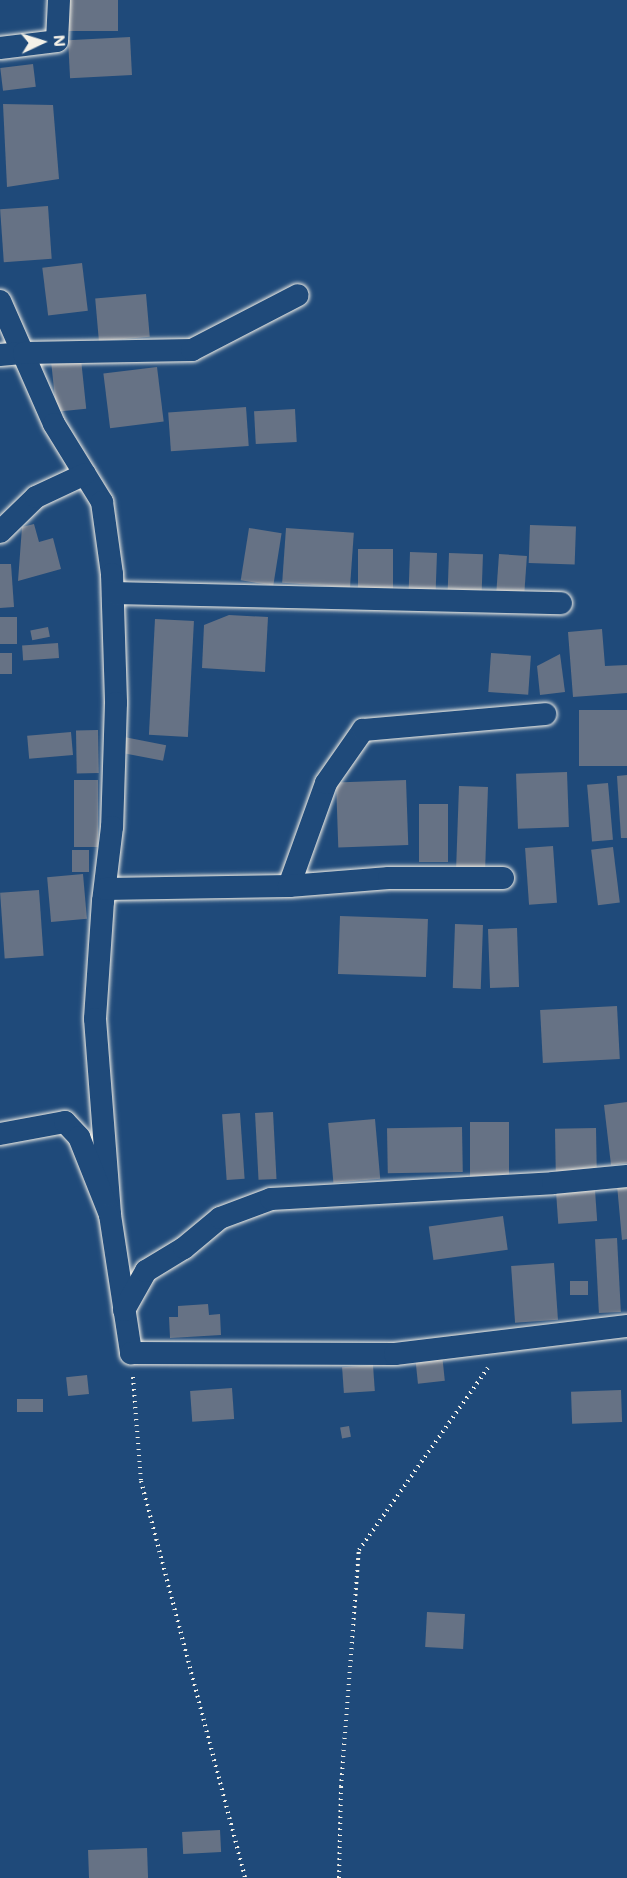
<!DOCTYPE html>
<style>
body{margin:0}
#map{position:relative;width:627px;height:1878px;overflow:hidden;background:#1f4a7a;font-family:Mali,sans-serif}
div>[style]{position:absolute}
.building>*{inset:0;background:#667285;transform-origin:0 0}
.path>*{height:4px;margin-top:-2px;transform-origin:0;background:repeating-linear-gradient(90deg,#f4f1e8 0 1.5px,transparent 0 6px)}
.roads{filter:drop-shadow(0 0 2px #f4f1e8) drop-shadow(0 0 2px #f4f1e8)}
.minor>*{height:22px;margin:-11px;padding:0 11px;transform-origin:11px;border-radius:11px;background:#1f4a7a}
span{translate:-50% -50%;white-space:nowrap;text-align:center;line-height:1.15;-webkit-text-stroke:4.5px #1f4a7a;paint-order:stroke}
.north{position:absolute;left:12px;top:12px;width:60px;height:60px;-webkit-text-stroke:4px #1f4a7a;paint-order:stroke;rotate:86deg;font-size:16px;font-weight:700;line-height:24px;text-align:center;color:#f4f1e8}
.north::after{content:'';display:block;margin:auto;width:21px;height:27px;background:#f4f1e8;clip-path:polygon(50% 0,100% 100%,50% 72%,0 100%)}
</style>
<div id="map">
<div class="building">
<i style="left:67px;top:0;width:51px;height:31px"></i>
<i style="left:130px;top:37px;width:38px;height:62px;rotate:87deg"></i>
<i style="left:33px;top:64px;width:23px;height:33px;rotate:83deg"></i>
<i style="clip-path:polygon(3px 104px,53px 105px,59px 179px,7px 187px)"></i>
<i style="left:48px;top:206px;width:53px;height:48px;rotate:86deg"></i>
<i style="left:82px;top:263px;width:48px;height:40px;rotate:83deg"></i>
<i style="left:146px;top:294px;width:43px;height:51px;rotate:85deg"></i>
<i style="left:81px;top:359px;width:50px;height:30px;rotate:84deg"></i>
<i style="left:157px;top:367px;width:55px;height:54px;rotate:83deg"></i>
<i style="left:246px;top:407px;width:39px;height:78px;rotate:86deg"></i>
<i style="left:295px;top:409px;width:33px;height:41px;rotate:87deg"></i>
<i style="clip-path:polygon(34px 524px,39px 542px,53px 538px,61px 569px,18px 581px,22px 527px)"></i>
<i style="left:530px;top:525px;width:46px;height:38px;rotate:2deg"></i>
<i style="left:249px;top:528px;width:33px;height:53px;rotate:9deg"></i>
<i style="left:286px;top:528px;width:68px;height:55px;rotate:4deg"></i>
<i style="left:358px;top:549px;width:35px;height:42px"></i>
<i style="left:410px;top:552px;width:27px;height:38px;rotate:2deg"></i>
<i style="left:449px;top:553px;width:34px;height:38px;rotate:2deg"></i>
<i style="left:499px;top:554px;width:28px;height:37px;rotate:4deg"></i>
<i style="clip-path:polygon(0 564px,11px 564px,14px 607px,0 608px)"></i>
<i style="clip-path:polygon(229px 615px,268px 617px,265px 672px,202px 668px,204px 625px)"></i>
<i style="left:0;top:617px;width:17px;height:27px"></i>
<i style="left:155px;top:619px;width:39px;height:116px;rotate:3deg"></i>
<i style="left:48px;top:627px;width:10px;height:18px;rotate:79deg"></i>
<i style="clip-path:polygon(602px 629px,605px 666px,627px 665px,627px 693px,573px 697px,568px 632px)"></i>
<i style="left:58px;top:643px;width:15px;height:36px;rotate:86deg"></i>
<i style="left:0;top:653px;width:12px;height:21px"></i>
<i style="left:491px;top:653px;width:40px;height:39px;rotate:4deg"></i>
<i style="clip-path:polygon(560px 654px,565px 692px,540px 695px,537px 666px)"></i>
<i style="left:627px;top:710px;width:56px;height:48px;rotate:90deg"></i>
<i style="left:98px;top:730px;width:43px;height:22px;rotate:89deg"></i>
<i style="left:71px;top:732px;width:23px;height:44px;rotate:85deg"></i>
<i style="left:119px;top:736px;width:48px;height:16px;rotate:11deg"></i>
<i style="left:567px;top:772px;width:55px;height:51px;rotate:88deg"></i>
<i style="clip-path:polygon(627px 775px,627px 838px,621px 838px,617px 776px)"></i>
<i style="left:74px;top:780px;width:24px;height:67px"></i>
<i style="left:406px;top:780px;width:65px;height:70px;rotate:88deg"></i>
<i style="left:608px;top:783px;width:57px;height:21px;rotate:85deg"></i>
<i style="left:459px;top:786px;width:29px;height:86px;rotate:2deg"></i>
<i style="left:419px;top:804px;width:29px;height:58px"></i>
<i style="left:553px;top:846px;width:57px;height:28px;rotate:86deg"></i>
<i style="left:613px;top:847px;width:56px;height:22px;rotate:83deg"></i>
<i style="left:72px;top:850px;width:17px;height:22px"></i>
<i style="left:83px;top:874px;width:45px;height:36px;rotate:85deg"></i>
<i style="left:39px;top:890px;width:66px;height:39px;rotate:86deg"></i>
<i style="left:340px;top:916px;width:88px;height:58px;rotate:2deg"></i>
<i style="left:455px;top:924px;width:28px;height:64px;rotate:2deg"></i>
<i style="left:517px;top:928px;width:59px;height:29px;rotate:88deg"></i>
<i style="left:617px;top:1006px;width:53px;height:77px;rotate:87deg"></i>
<i style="clip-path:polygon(627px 1102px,627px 1163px,611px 1165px,604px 1105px)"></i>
<i style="left:273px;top:1112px;width:67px;height:18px;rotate:87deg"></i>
<i style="left:240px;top:1113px;width:66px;height:18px;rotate:86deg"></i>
<i style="left:375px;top:1119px;width:60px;height:47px;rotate:85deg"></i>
<i style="left:470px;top:1122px;width:39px;height:55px"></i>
<i style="left:462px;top:1127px;width:45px;height:75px;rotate:89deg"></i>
<i style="left:596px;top:1128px;width:44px;height:41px;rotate:89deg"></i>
<i style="clip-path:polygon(627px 1184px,627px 1239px,622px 1240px,617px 1185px)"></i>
<i style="left:595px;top:1190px;width:31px;height:39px;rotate:86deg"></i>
<i style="left:503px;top:1216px;width:34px;height:75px;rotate:82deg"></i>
<i style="left:617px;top:1238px;width:74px;height:22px;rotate:87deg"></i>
<i style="left:554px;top:1263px;width:57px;height:43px;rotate:86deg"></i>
<i style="left:570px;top:1281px;width:18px;height:14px"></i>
<i style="clip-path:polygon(208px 1304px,209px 1315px,220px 1314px,221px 1335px,170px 1338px,169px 1317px,178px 1317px,178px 1306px)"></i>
<i style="left:442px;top:1354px;width:27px;height:27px;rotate:84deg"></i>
<i style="left:373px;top:1365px;width:26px;height:31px;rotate:86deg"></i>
<i style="left:87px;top:1375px;width:19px;height:21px;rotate:84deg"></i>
<i style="left:232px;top:1388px;width:31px;height:42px;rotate:86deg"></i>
<i style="left:621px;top:1390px;width:32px;height:50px;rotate:88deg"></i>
<i style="left:17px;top:1399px;width:26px;height:13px"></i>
<i style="left:349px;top:1426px;width:11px;height:9px;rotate:80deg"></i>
<i style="left:427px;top:1612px;width:38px;height:35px;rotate:3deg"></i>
<i style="left:220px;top:1830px;width:22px;height:38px;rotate:87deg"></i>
<i style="left:147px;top:1848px;width:30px;height:59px;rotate:88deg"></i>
</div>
<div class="path">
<i style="left:133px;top:1377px;width:104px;rotate:85.6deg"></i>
<i style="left:141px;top:1481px;width:410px;rotate:75.3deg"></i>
<i style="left:339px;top:1878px;width:91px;rotate:-88.7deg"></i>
<i style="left:341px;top:1787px;width:238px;rotate:-85.7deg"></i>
<i style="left:359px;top:1550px;width:223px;rotate:-54.7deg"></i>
</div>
<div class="roads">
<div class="minor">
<i style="left:0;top:48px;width:57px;rotate:-7deg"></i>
<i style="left:57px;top:41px;width:41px;rotate:-87.2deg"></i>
<i style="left:0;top:301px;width:134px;rotate:66.3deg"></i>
<i style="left:54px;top:424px;width:92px;rotate:58.4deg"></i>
<i style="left:102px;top:502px;width:73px;rotate:82.1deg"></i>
<i style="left:112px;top:574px;width:129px;rotate:88.2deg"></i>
<i style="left:116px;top:703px;width:124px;rotate:91.8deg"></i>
<i style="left:112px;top:827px;width:75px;rotate:96.9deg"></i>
<i style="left:103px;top:901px;width:118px;rotate:93.9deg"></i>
<i style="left:95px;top:1019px;width:197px;rotate:85.6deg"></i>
<i style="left:0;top:355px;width:24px;rotate:-5deg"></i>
<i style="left:24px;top:353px;width:168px;rotate:-1deg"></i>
<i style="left:192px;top:350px;width:119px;rotate:-27.4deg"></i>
<i style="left:0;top:532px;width:50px;rotate:-44.2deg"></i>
<i style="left:36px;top:497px;width:54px;rotate:-25.1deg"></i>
<i style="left:113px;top:593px;width:448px;rotate:1.3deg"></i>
<i style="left:289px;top:886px;width:109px;rotate:-70.2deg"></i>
<i style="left:326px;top:783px;width:65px;rotate:-55.1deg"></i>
<i style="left:363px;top:730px;width:183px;rotate:-5deg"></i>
<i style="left:105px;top:889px;width:184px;rotate:-0.9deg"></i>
<i style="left:289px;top:886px;width:100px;rotate:-4.6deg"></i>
<i style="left:389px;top:878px;width:114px"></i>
<i style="left:0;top:1134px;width:66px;rotate:-10.5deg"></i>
<i style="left:65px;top:1122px;width:21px;rotate:47deg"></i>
<i style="left:79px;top:1137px;width:84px;rotate:68.3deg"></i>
<i style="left:110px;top:1215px;width:140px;rotate:81.3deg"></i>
<i style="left:131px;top:1353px;width:264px;rotate:0.2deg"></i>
<i style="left:395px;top:1354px;width:234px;rotate:-6.9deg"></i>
<i style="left:124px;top:1310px;width:45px;rotate:-60.6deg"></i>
<i style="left:146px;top:1271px;width:44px;rotate:-31.2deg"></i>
<i style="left:184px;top:1248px;width:47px;rotate:-39.8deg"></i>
<i style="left:220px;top:1218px;width:54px;rotate:-20.4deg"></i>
<i style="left:271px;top:1199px;width:282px;rotate:-3.2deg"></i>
<i style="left:553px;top:1183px;width:74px;rotate:-5.4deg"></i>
</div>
</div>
<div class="north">N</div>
</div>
